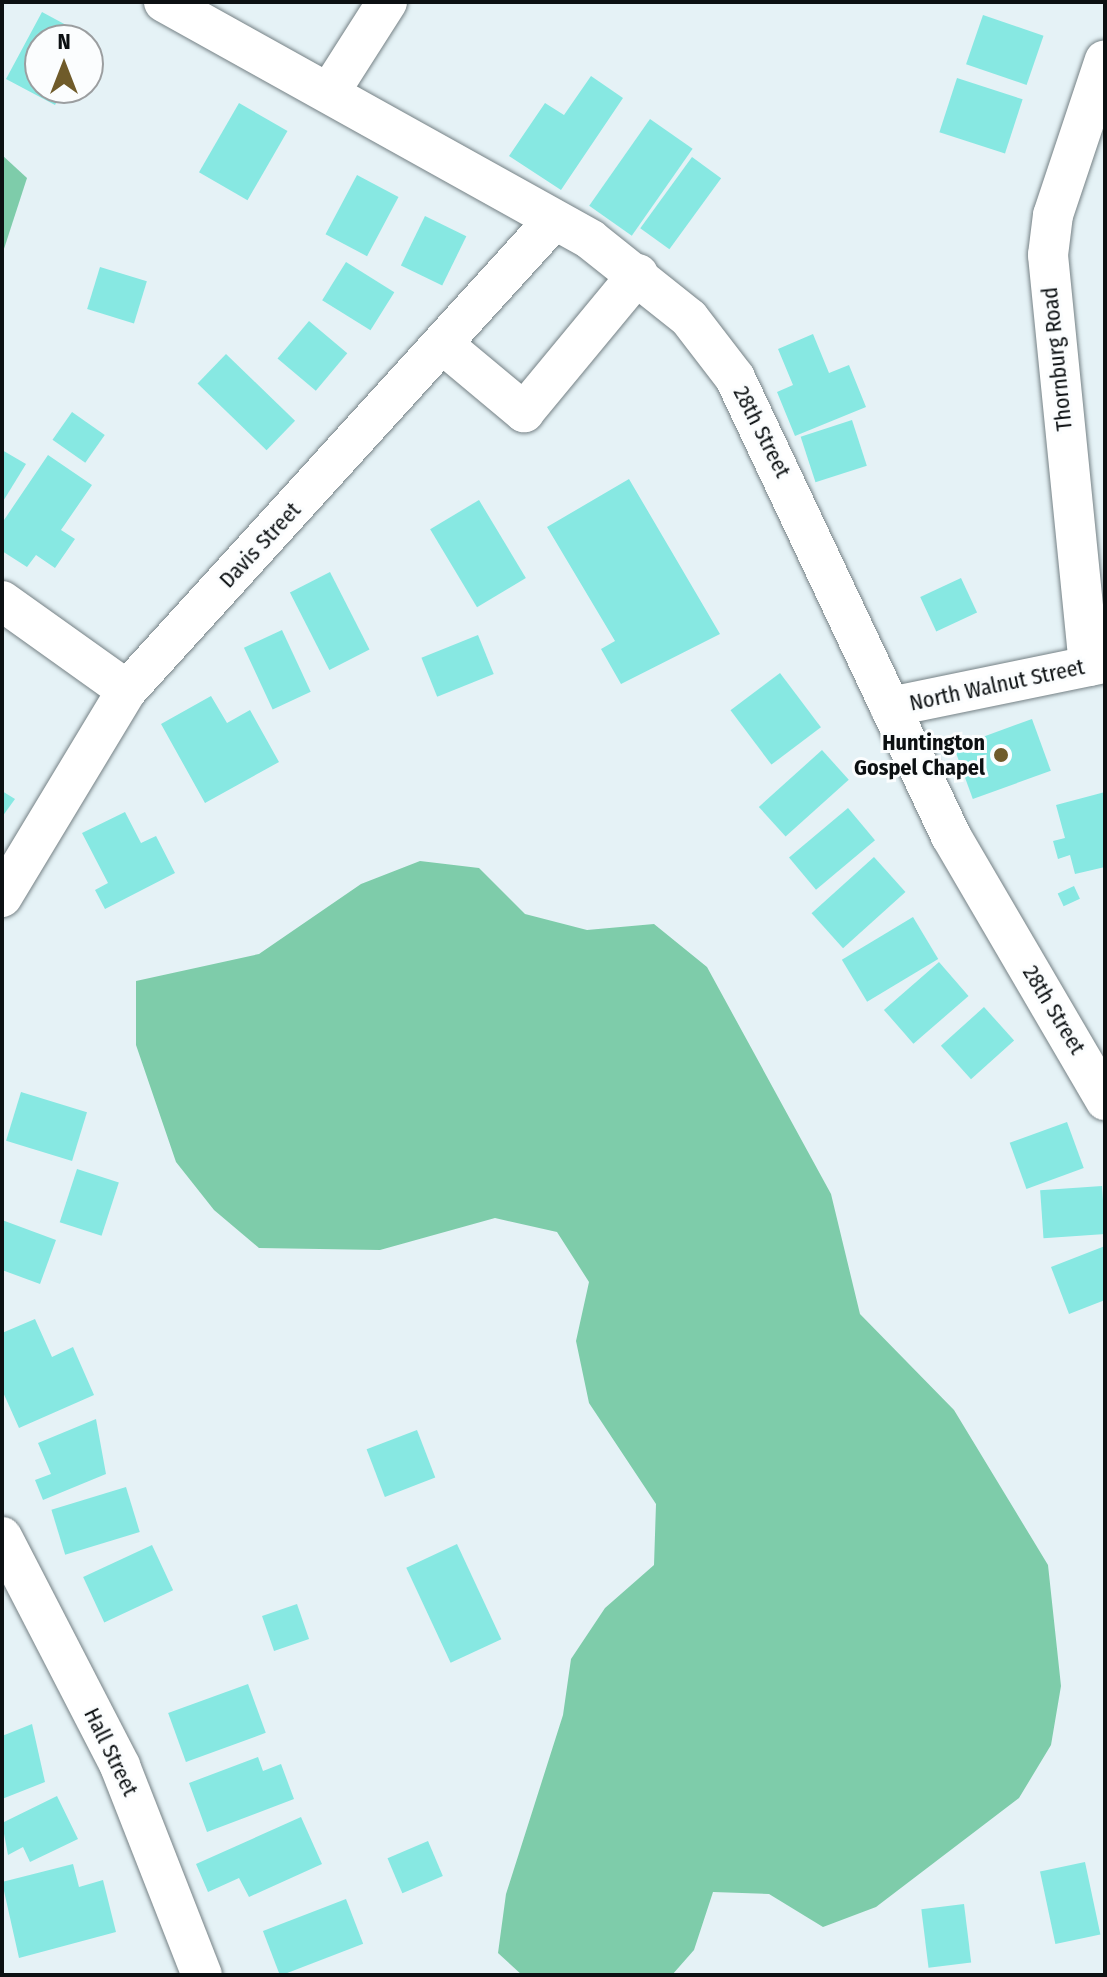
<!DOCTYPE html>
<style>
body{margin:0}
#map{position:relative;width:1107px;height:1977px;overflow:hidden;background:#e5f2f6;font-family:"Fira Sans Condensed",sans-serif}
div>[style]{position:absolute}
.forest>*{inset:0;background:#7eccaa}
.building>*{inset:0;background:#87e8e2;transform-origin:0 0}
.roads{filter:drop-shadow(0 0 2px #758185) drop-shadow(0 0 2px #758185)}
.minor>*{height:40px;margin:-20px;padding:0 20px;transform-origin:20px;border-radius:20px;background:#fff}
.dots>*{width:22px;height:22px;translate:-50% -50%;box-sizing:border-box;border:4px solid #fbfdfe;border-radius:50%}
span{translate:-50% -50%;white-space:nowrap;text-align:center;line-height:1.15;-webkit-text-stroke:6px #fbfdfe;paint-order:stroke}
.street-label{font-size:22px;color:#0c1012}
.poi-label{font-size:22px;color:#0c1012;font-weight:700}
.right{translate:-100% -50%;text-align:right}
.frame{position:absolute;inset:0;border:4px solid #0c1012;pointer-events:none}
.north{position:absolute;left:24px;top:24px;width:80px;height:80px;box-sizing:border-box;background:#fbfdfe;border:2px solid #9b9ea0;border-radius:50%;rotate:0deg;font-size:22px;font-weight:700;line-height:32px;text-align:center;color:#0c1012}
.north::after{content:'';display:block;margin:auto;width:28px;height:36px;background:#6f5b2a;clip-path:polygon(50% 0,100% 100%,50% 72%,0 100%)}
</style>
<div id="map">
<div class="forest">
<i style="clip-path:polygon(2px 155px,27px 178px,2px 255px)"></i>
<i style="clip-path:polygon(420px 861px,479px 868px,525px 914px,587px 930px,654px 924px,707px 967px,831px 1194px,860px 1314px,954px 1410px,1048px 1565px,1061px 1686px,1051px 1745px,1019px 1798px,876px 1907px,823px 1927px,769px 1894px,713px 1892px,694px 1950px,672px 1975px,522px 1975px,498px 1953px,506px 1894px,563px 1715px,571px 1659px,605px 1608px,654px 1565px,656px 1504px,589px 1403px,576px 1341px,589px 1282px,557px 1232px,495px 1218px,380px 1250px,259px 1248px,214px 1210px,176px 1162px,136px 1045px,136px 981px,259px 954px,361px 884px)"></i>
</div>
<div class="building">
<i style="clip-path:polygon(42px 12px,94px 40px,40px 40px,40px 88px,64px 88px,55px 105px,6px 79px)"></i>
<i style="left:983px;top:15px;width:64px;height:52px;rotate:19deg"></i>
<i style="clip-path:polygon(591px 76px,623px 98px,561px 190px,509px 156px,545px 103px,564px 115px)"></i>
<i style="left:957px;top:78px;width:69px;height:57px;rotate:18deg"></i>
<i style="left:239px;top:103px;width:56px;height:80px;rotate:30deg"></i>
<i style="left:650px;top:119px;width:52px;height:106px;rotate:35deg"></i>
<i style="left:692px;top:157px;width:36px;height:88px;rotate:36deg"></i>
<i style="left:357px;top:175px;width:47px;height:67px;rotate:28deg"></i>
<i style="left:425px;top:216px;width:46px;height:55px;rotate:26deg"></i>
<i style="left:346px;top:262px;width:57px;height:45px;rotate:32deg"></i>
<i style="left:100px;top:267px;width:49px;height:44px;rotate:17deg"></i>
<i style="left:309px;top:321px;width:50px;height:49px;rotate:40deg"></i>
<i style="clip-path:polygon(813px 334px,829px 373px,849px 365px,866px 407px,795px 436px,777px 392px,793px 385px,778px 349px)"></i>
<i style="left:226px;top:354px;width:96px;height:41px;rotate:44deg"></i>
<i style="left:72px;top:412px;width:40px;height:34px;rotate:35deg"></i>
<i style="left:852px;top:420px;width:48px;height:54px;rotate:72deg"></i>
<i style="clip-path:polygon(2px 450px,26px 464px,2px 503px)"></i>
<i style="clip-path:polygon(48px 455px,92px 485px,61px 530px,75px 539px,55px 568px,36px 555px,27px 567px,2px 551px,2px 523px)"></i>
<i style="clip-path:polygon(629px 479px,720px 634px,621px 684px,601px 649px,615px 641px,547px 527px)"></i>
<i style="left:479px;top:500px;width:91px;height:57px;rotate:59deg"></i>
<i style="left:330px;top:572px;width:87px;height:45px;rotate:63deg"></i>
<i style="left:961px;top:578px;width:38px;height:45px;rotate:65deg"></i>
<i style="left:282px;top:630px;width:68px;height:42px;rotate:65deg"></i>
<i style="left:478px;top:635px;width:42px;height:61px;rotate:68deg"></i>
<i style="left:780px;top:673px;width:68px;height:62px;rotate:53deg"></i>
<i style="clip-path:polygon(211px 696px,227px 723px,250px 710px,279px 762px,205px 803px,161px 724px)"></i>
<i style="left:1032px;top:719px;width:55px;height:83px;rotate:70deg"></i>
<i style="left:822px;top:750px;width:40px;height:85px;rotate:48deg"></i>
<i style="clip-path:polygon(2px 791px,15px 799px,2px 817px)"></i>
<i style="clip-path:polygon(1105px 792px,1105px 867px,1075px 874px,1070px 855px,1058px 859px,1053px 841px,1065px 838px,1056px 805px)"></i>
<i style="left:848px;top:808px;width:42px;height:77px;rotate:50deg"></i>
<i style="clip-path:polygon(125px 812px,141px 843px,156px 836px,175px 873px,105px 909px,95px 890px,108px 883px,82px 833px)"></i>
<i style="left:874px;top:857px;width:47px;height:84px;rotate:48deg"></i>
<i style="left:1074px;top:886px;width:14px;height:18px;rotate:65deg"></i>
<i style="left:913px;top:917px;width:49px;height:83px;rotate:59deg"></i>
<i style="left:939px;top:962px;width:45px;height:73px;rotate:49deg"></i>
<i style="left:984px;top:1007px;width:45px;height:58px;rotate:48deg"></i>
<i style="left:21px;top:1092px;width:69px;height:51px;rotate:17deg"></i>
<i style="left:1067px;top:1122px;width:49px;height:61px;rotate:70deg"></i>
<i style="left:77px;top:1169px;width:44px;height:56px;rotate:18deg"></i>
<i style="left:1102px;top:1186px;width:48px;height:62px;rotate:86deg"></i>
<i style="clip-path:polygon(2px 1220px,56px 1240px,40px 1284px,2px 1270px)"></i>
<i style="clip-path:polygon(1105px 1246px,1105px 1300px,1069px 1314px,1051px 1267px)"></i>
<i style="clip-path:polygon(35px 1319px,52px 1357px,73px 1347px,94px 1395px,19px 1428px,2px 1390px,2px 1333px)"></i>
<i style="clip-path:polygon(96px 1419px,106px 1474px,43px 1500px,35px 1480px,51px 1474px,38px 1443px)"></i>
<i style="left:417px;top:1430px;width:51px;height:54px;rotate:69deg"></i>
<i style="left:126px;top:1487px;width:47px;height:78px;rotate:73deg"></i>
<i style="left:457px;top:1544px;width:105px;height:56px;rotate:65deg"></i>
<i style="left:152px;top:1545px;width:50px;height:76px;rotate:65deg"></i>
<i style="left:297px;top:1604px;width:37px;height:37px;rotate:71deg"></i>
<i style="left:248px;top:1684px;width:52px;height:85px;rotate:70deg"></i>
<i style="clip-path:polygon(32px 1724px,45px 1782px,2px 1799px,2px 1736px)"></i>
<i style="clip-path:polygon(258px 1757px,263px 1771px,281px 1764px,294px 1799px,207px 1832px,189px 1783px)"></i>
<i style="clip-path:polygon(57px 1796px,78px 1839px,30px 1862px,23px 1847px,8px 1855px,2px 1823px)"></i>
<i style="clip-path:polygon(301px 1817px,322px 1864px,249px 1897px,239px 1878px,208px 1892px,196px 1864px)"></i>
<i style="left:428px;top:1841px;width:38px;height:44px;rotate:67deg"></i>
<i style="left:1085px;top:1862px;width:74px;height:46px;rotate:78deg"></i>
<i style="clip-path:polygon(73px 1864px,79px 1887px,103px 1880px,116px 1932px,19px 1958px,2px 1882px)"></i>
<i style="left:346px;top:1899px;width:48px;height:89px;rotate:69deg"></i>
<i style="left:964px;top:1904px;width:59px;height:43px;rotate:83deg"></i>
</div>
<div class="roads">
<div class="minor">
<i style="left:164px;top:2px;width:489px;rotate:29.1deg"></i>
<i style="left:591px;top:240px;width:125px;rotate:38.5deg"></i>
<i style="left:689px;top:318px;width:76px;rotate:52.5deg"></i>
<i style="left:735px;top:378px;width:506px;rotate:64.75deg"></i>
<i style="left:951px;top:836px;width:306px;rotate:59.7deg"></i>
<i style="left:329px;top:93px;width:108px;rotate:-57.5deg"></i>
<i style="left:446px;top:347px;width:102px;rotate:39.8deg"></i>
<i style="left:524px;top:412px;width:179px;rotate:-50.4deg"></i>
<i style="left:2px;top:601px;width:153px;rotate:35.5deg"></i>
<i style="left:1089px;top:666px;width:413px;rotate:-95.7deg"></i>
<i style="left:1048px;top:255px;width:40px;rotate:-82.9deg"></i>
<i style="left:1053px;top:215px;width:163px;rotate:-71.5deg"></i>
<i style="left:890px;top:707px;width:219px;rotate:-11.6deg"></i>
<i style="left:2px;top:897px;width:242px;rotate:-58.9deg"></i>
<i style="left:127px;top:690px;width:635px;rotate:-47.74deg"></i>
<i style="left:2px;top:1537px;width:258px;rotate:62.7deg"></i>
<i style="left:120px;top:1766px;width:225px;rotate:68.6deg"></i>
</div>
</div>
<div class="dots">
<i style="left:1001px;top:755px;background:#6f5b2a"></i>
</div>
<div class="street-label">
<span style="left:1057px;top:359px;rotate:-96deg">Thornburg Road</span>
<span style="left:762px;top:432px;rotate:63deg">28th Street</span>
<span style="left:260px;top:545px;rotate:-47deg">Davis Street</span>
<span style="left:997px;top:685px;rotate:-12deg">North Walnut Street</span>
<span style="left:1054px;top:1010px;rotate:59deg">28th Street</span>
<span style="left:111px;top:1752px;rotate:64deg">Hall Street</span>
</div>
<div class="poi-label">
<span class="right" style="left:985px;top:755px">Huntington<br>Gospel Chapel</span>
</div>
<div class="frame"></div>
<div class="north">N</div>
</div>
